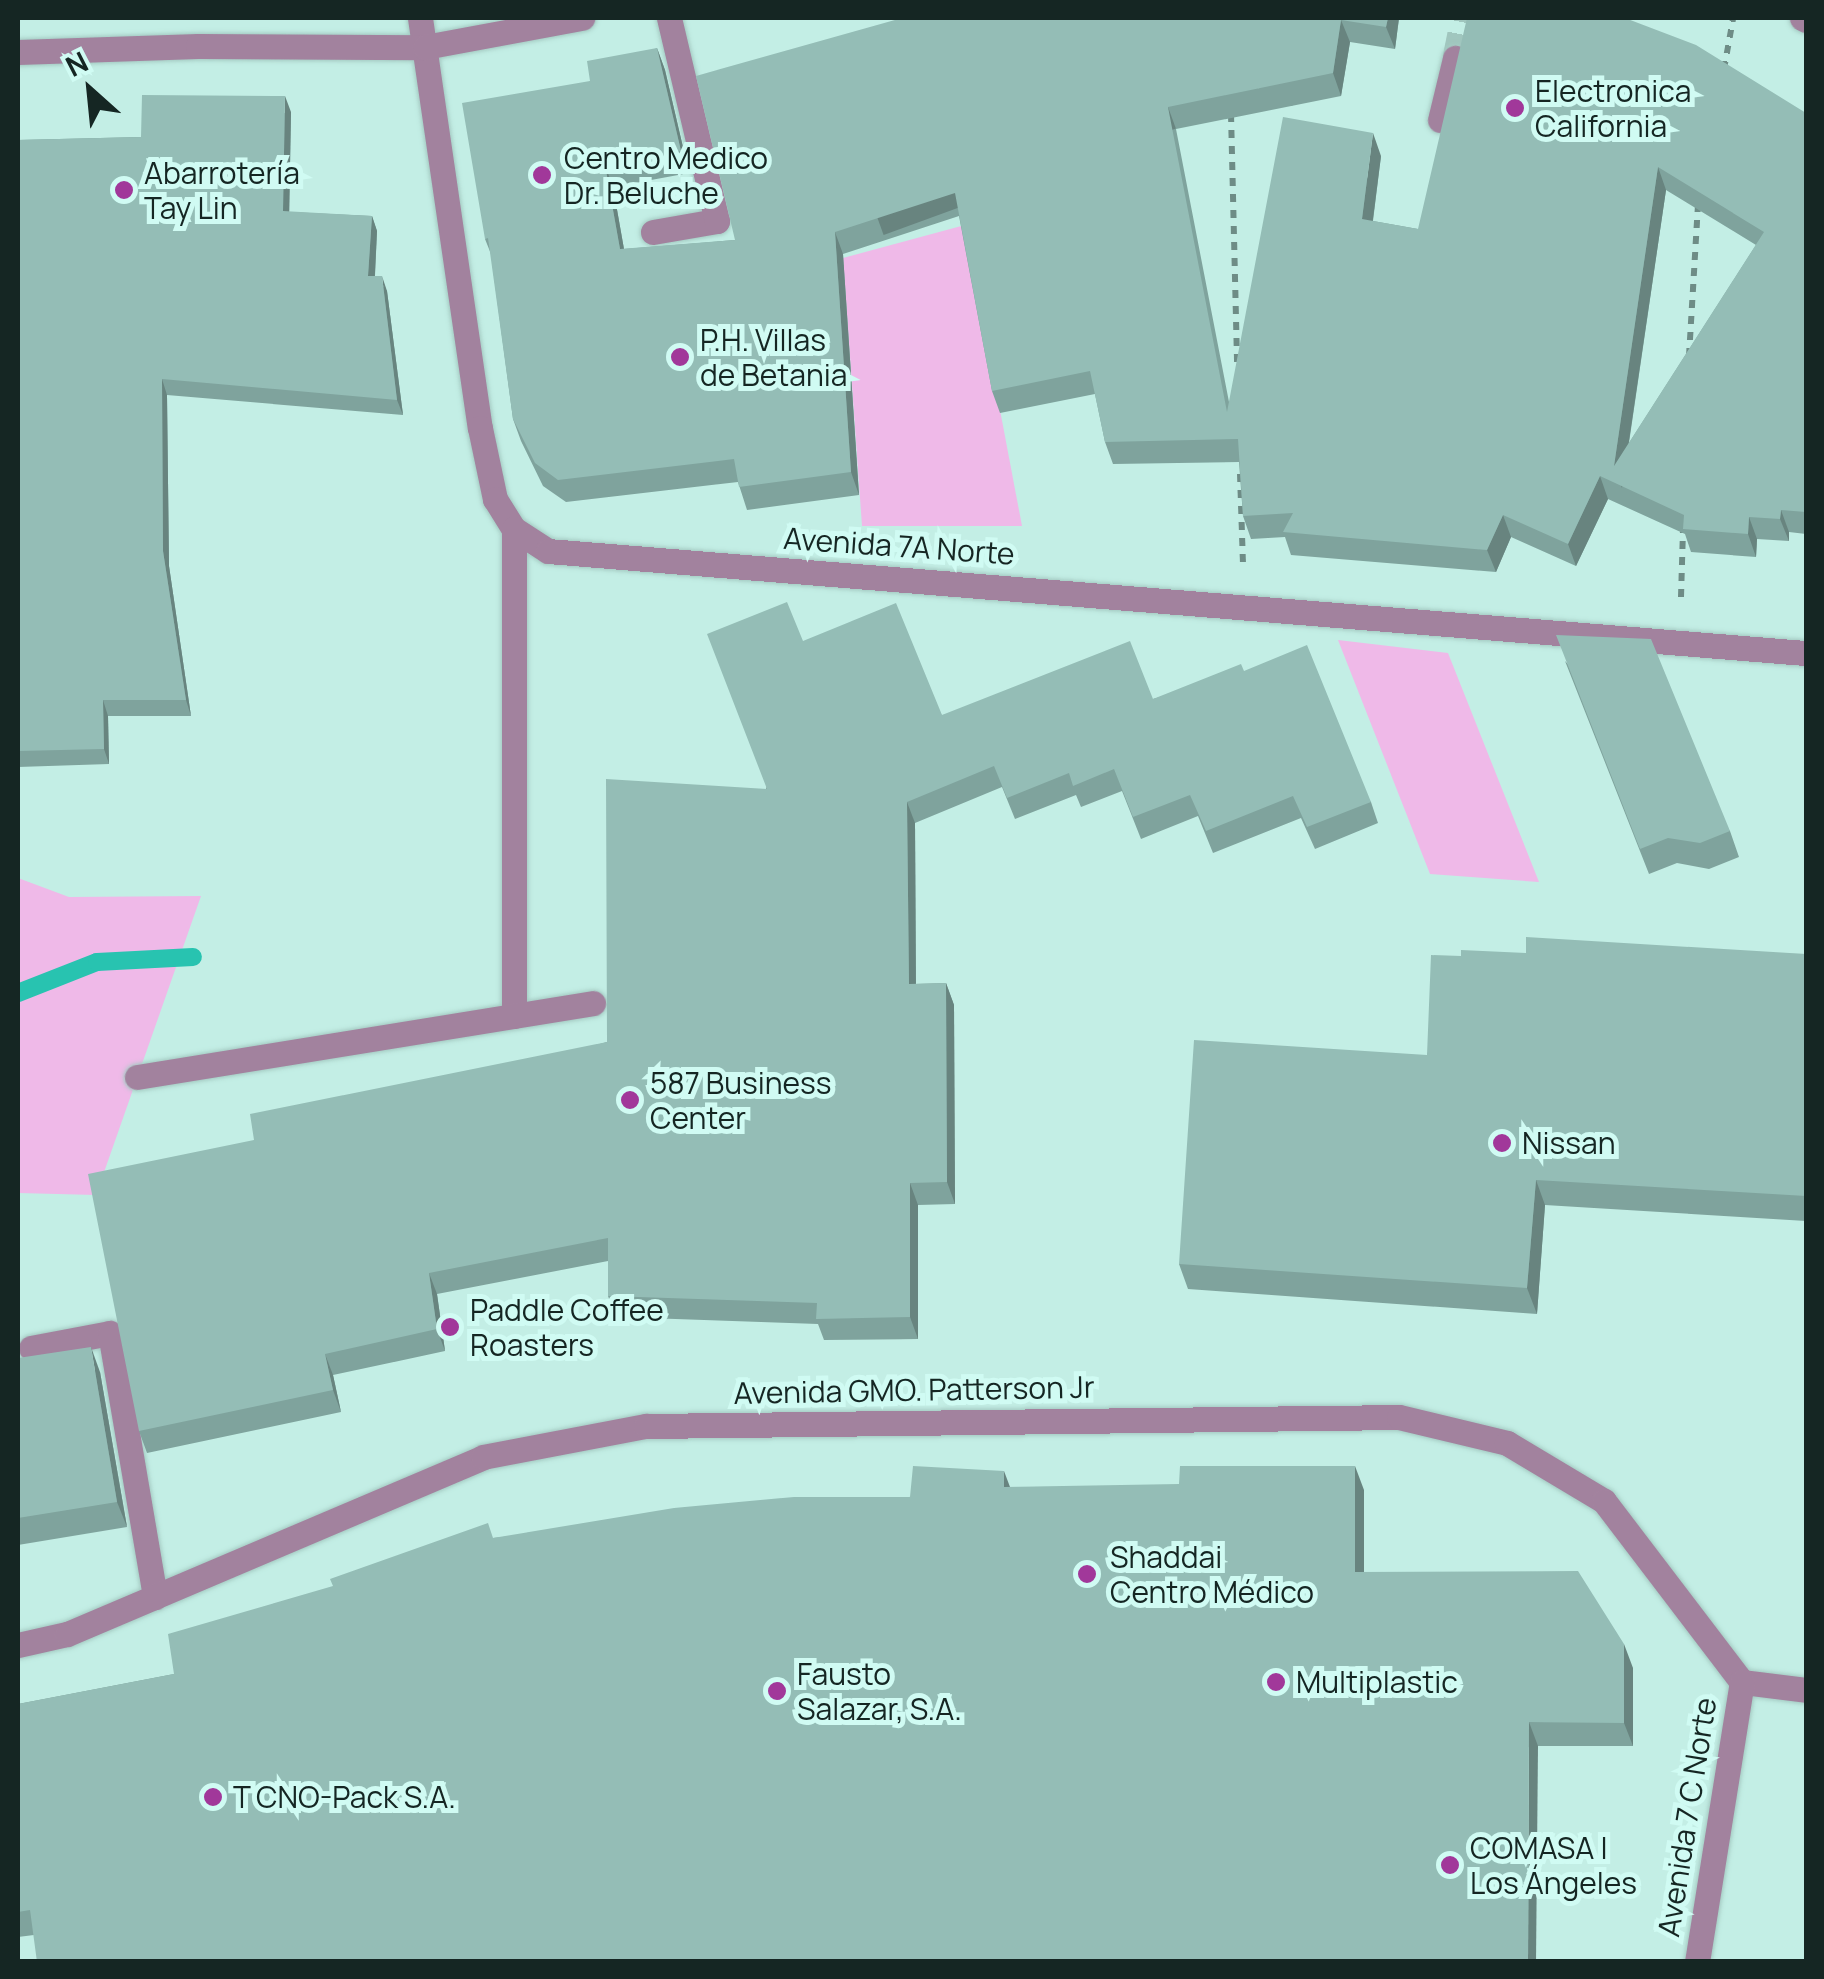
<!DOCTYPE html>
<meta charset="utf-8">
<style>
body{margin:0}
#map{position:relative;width:1824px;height:1979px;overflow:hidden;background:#c3eee5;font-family:Manrope,sans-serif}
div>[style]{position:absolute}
.green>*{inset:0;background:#efb9e8}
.stream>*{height:18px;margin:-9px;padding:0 9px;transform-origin:9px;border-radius:9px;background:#28c3b0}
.minor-tunnel>*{height:25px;margin-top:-12.5px;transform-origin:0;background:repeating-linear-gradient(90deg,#a0c6be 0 25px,transparent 0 37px)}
.path>*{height:6px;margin-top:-3px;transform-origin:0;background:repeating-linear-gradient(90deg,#6e8c86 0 8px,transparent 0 16px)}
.roads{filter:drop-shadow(0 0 2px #a4cac2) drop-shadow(0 0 2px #a4cac2)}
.minor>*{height:25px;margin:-12.5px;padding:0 12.5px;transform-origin:12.5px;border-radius:12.5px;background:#a2829e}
.wall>*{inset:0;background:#7fa39d}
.shaded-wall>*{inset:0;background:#68847f;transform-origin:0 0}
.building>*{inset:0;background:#94bdb6}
.dots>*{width:28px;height:28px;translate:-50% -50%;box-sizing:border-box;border:5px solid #d0fbf3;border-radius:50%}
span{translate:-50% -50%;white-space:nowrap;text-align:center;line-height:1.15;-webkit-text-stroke:10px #d0fbf3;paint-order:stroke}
.poi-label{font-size:30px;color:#152623}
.left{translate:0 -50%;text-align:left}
.street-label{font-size:30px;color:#152623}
.frame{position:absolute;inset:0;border:20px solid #152623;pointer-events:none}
.north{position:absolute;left:40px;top:40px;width:100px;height:100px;-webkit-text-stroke:8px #d0fbf3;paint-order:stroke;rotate:333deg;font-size:28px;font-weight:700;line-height:40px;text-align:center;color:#152623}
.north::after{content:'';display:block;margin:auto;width:35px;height:45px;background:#152623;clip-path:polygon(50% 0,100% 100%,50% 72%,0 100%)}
</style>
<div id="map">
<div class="green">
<i style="clip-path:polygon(965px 225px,1022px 526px,862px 526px,843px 258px)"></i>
<i style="clip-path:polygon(1338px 640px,1448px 653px,1539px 882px,1430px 874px)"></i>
<i style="clip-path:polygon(18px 878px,69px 897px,201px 896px,96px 1195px,18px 1193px)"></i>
</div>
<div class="stream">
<i style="left:18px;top:993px;width:85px;rotate:-21.4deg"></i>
<i style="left:97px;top:962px;width:96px;rotate:-3deg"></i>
</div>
<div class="minor-tunnel">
<i style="left:1455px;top:58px;width:41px;rotate:-78.7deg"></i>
</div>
<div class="path">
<i style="left:1724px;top:69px;width:51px;rotate:-79.8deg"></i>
<i style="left:1231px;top:114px;width:252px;rotate:88.6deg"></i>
<i style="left:1689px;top:356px;width:152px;rotate:-86.6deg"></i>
<i style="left:1240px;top:474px;width:92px;rotate:88.1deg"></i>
<i style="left:1681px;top:597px;width:68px;rotate:-88.3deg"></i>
</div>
<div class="roads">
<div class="minor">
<i style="left:420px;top:18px;width:414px;rotate:81.7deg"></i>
<i style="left:480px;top:428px;width:73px;rotate:78.1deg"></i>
<i style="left:495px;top:499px;width:36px;rotate:58deg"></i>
<i style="left:514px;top:529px;width:40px;rotate:32.9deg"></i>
<i style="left:548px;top:551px;width:1262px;rotate:4.64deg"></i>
<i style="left:1802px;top:18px;width:4px;rotate:27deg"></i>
<i style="left:18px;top:52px;width:180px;rotate:-1.9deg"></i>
<i style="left:198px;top:46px;width:227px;rotate:0.3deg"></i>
<i style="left:425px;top:47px;width:160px;rotate:-10.5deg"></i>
<i style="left:1440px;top:120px;width:64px;rotate:-76.4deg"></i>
<i style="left:653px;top:232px;width:65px;rotate:-9.8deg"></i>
<i style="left:717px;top:221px;width:209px;rotate:-103.3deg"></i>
<i style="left:514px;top:529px;width:487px;rotate:90deg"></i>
<i style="left:137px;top:1077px;width:462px;rotate:-9.2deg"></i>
<i style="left:31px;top:1348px;width:80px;rotate:-10.8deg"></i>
<i style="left:110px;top:1333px;width:268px;rotate:80.3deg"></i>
<i style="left:18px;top:1645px;width:50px;rotate:-12.7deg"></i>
<i style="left:67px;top:1634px;width:452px;rotate:-23deg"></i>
<i style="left:483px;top:1457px;width:166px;rotate:-10.8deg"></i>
<i style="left:646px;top:1426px;width:753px;rotate:-0.68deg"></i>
<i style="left:1399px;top:1417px;width:111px;rotate:13.5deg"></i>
<i style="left:1507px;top:1443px;width:113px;rotate:30.9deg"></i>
<i style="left:1604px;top:1501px;width:228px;rotate:52.7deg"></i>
<i style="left:1742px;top:1682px;width:64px;rotate:7.1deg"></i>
<i style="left:1697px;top:1962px;width:284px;rotate:-80.9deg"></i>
</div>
</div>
<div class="wall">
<i style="clip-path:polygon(evenodd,902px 18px,1399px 18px,1395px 49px,1350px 42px,1341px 96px,1176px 129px,1229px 402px,1381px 156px,1373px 221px,1418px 229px,1806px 113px,1806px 534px,1789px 532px,1789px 541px,1757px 539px,1756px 557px,1691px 552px,1685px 534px,1608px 499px,1576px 566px,1511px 537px,1496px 572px,1291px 555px,1285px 537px,1251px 539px,1243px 516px,1239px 462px,1113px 464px,1105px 442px,1095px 394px,1000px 413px,992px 391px,959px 216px,843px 254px,859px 495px,747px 510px,738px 482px,566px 502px,543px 486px,521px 441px,513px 419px,491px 254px,485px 239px,590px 81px,657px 48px,665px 70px,689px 173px,613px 187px,624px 249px,735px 240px,902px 18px,1666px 190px,1756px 245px,1629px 443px,1666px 190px)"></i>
<i style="clip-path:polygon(291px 112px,289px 212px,372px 216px,377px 231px,375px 276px,387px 291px,403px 415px,167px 395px,169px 566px,191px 716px,108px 716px,109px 764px,18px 767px,18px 140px,141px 137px)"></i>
<i style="clip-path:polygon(803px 641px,942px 715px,1153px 699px,1244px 671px,1371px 802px,1378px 823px,1315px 849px,1301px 818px,1213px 853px,1198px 816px,1141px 839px,1122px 791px,1081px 807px,1076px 795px,1015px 819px,1002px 787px,915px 823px,916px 984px,946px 983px,954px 1005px,955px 1204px,918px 1205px,918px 1339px,824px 1340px,818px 1324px,616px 1317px,608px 1296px,608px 1261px,437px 1294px,445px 1351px,333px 1375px,341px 1412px,147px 1453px,139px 1431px,254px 1140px,607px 1042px,766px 789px)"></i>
<i style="clip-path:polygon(1565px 661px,1730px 831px,1739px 857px,1709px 869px,1677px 863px,1649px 874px)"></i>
<i style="clip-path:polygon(1526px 953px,1806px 954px,1806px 1221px,1545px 1205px,1537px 1314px,1188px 1289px,1179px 1264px,1427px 1055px,1461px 956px)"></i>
<i style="clip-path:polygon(18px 1358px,100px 1372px,127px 1527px,18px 1545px)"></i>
<i style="clip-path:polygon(1010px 1487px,1364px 1490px,1364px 1572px,1633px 1668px,1633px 1746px,1538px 1746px,18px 1937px,18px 1704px,174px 1674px,493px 1538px)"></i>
</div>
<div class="shaded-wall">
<i style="clip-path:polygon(1388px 18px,1399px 18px,1395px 49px,1386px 27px)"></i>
<i style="clip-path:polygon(1341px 20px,1350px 42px,1341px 96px,1333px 73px)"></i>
<i style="clip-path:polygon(657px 48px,665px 70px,689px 173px,681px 151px)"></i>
<i style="clip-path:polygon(285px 96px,291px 112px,289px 226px,283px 211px)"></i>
<i style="left:1168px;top:107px;width:23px;height:311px;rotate:70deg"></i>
<i style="clip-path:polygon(1373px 133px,1381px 156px,1370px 242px,1362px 219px)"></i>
<i style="clip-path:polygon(605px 165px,613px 187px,628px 272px,620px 249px)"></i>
<i style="clip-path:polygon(1658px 167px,1666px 190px,1622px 488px,1614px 466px)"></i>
<i style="clip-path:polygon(372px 216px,377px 231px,374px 292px,368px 276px)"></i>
<i style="clip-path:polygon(835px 232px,843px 254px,859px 495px,851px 472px)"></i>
<i style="clip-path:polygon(382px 276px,387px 291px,403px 415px,397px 400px)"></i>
<i style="clip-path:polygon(162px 379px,167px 395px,169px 566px,191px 716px,186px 700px,163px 551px)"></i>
<i style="clip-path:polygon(1600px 476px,1608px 499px,1576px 566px,1568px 544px)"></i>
<i style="clip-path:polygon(1781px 510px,1789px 532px,1789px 541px,1780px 519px)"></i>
<i style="clip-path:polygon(1503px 515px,1511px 537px,1496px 572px,1487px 550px)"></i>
<i style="clip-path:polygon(1749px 517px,1757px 539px,1756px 557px,1748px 534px)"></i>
<i style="clip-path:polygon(103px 700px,108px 716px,109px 764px,104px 749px)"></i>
<i style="clip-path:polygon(907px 802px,915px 823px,916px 1005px,909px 984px)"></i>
<i style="clip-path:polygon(946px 983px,954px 1005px,955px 1204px,947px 1182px)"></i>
<i style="clip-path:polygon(1536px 1180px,1545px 1205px,1537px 1314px,1527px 1288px)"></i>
<i style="clip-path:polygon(910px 1183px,918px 1205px,918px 1339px,910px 1317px)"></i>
<i style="clip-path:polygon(429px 1273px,437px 1294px,445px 1351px,437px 1329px)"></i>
<i style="clip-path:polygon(91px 1347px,100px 1372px,127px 1527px,117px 1502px)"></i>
<i style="clip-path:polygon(325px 1354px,333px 1375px,341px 1412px,333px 1390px)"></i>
<i style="clip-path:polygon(1355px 1466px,1364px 1490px,1364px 1596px,1355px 1572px)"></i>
<i style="clip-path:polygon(1004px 1471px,1013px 1495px,1004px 1487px)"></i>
<i style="clip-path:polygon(1624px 1644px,1633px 1668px,1633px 1746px,1624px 1723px)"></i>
<i style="clip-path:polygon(1529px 1722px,1538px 1746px,1536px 1962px,1528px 1962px)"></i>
</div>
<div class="building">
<i style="clip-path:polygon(evenodd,902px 18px,1388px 18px,1386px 27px,1341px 20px,1333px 73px,1168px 107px,1227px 412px,1283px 117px,1373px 133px,1362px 219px,1418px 229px,1467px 18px,1625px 18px,1696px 45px,1806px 113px,1806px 512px,1781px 510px,1780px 519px,1749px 517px,1748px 534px,1683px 529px,1684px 515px,1600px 476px,1568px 544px,1503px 515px,1487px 550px,1283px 532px,1293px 513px,1243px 516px,1238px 439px,1105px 442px,1090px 371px,992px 391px,955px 193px,835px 232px,851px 472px,739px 487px,734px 459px,558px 480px,535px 463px,513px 419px,488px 238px,485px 239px,462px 103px,590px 81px,587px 61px,657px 48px,681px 151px,605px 165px,620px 249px,735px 240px,696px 76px,902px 18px,1658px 167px,1764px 232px,1614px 466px,1658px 167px)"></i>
<i style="clip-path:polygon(142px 95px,285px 96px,283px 211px,372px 216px,368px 276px,382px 276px,397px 400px,162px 379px,163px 551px,186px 700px,103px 700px,104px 749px,18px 751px,18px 140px,141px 137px)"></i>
<i style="clip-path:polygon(787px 602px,803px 641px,896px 603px,942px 715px,1130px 641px,1153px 699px,1241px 664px,1244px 671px,1307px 645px,1371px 802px,1307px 827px,1293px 796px,1206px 831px,1190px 795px,1133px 817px,1114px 769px,1073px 786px,1069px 773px,1007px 798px,994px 766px,907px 802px,909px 984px,946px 983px,947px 1182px,910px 1183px,910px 1317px,816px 1319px,817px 1303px,608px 1296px,608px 1238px,429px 1273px,437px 1329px,325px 1354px,333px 1390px,139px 1431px,88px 1174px,254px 1140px,250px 1114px,607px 1042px,606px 779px,767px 789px,707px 634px)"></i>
<i style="clip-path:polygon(1556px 635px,1651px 639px,1730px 831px,1700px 843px,1668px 838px,1640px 849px)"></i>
<i style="clip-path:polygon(1526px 937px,1806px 954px,1806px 1196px,1536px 1180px,1527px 1288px,1179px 1264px,1194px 1040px,1427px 1055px,1431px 955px,1461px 956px,1461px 950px,1526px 953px)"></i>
<i style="clip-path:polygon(91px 1347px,117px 1502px,18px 1518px,18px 1358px)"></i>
<i style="clip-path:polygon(913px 1466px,1004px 1471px,1004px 1487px,1179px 1484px,1180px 1466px,1355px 1466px,1355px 1572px,1578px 1571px,1624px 1644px,1624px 1723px,1529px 1722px,1528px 1962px,37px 1962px,30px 1910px,18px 1912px,18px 1704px,174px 1674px,168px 1634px,333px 1586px,330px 1579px,488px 1523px,493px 1538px,674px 1508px,794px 1497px,910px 1497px)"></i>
</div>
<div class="dots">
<i style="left:1515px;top:108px;background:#a1389a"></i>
<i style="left:542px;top:175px;background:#a1389a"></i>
<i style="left:124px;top:190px;background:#a1389a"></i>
<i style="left:680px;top:357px;background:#a1389a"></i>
<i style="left:630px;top:1100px;background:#a1389a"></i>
<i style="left:1502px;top:1143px;background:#a1389a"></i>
<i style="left:450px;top:1327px;background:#a1389a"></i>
<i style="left:1087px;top:1574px;background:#a1389a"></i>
<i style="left:1276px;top:1682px;background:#a1389a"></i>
<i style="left:777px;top:1691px;background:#a1389a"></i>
<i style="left:213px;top:1797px;background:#a1389a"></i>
<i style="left:1450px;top:1865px;background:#a1389a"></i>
</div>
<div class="poi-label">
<span class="left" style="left:1535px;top:108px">Electronica<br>California</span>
<span class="left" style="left:564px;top:175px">Centro Medico<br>Dr. Beluche</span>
<span class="left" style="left:144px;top:190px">Abarrotería<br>Tay Lin</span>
<span class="left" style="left:700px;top:357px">P.H. Villas<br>de Betania</span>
<span class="left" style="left:650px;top:1100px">587 Business<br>Center</span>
<span class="left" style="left:1522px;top:1143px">Nissan</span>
<span class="left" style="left:470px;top:1327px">Paddle Coffee<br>Roasters</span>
<span class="left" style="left:1110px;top:1574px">Shaddai<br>Centro Médico</span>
<span class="left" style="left:797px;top:1691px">Fausto<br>Salazar, S.A.</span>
<span class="left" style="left:1296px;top:1682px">Multiplastic</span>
<span class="left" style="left:233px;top:1797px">T CNO-Pack S.A.</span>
<span class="left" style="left:1470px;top:1865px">COMASA |<br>Los Ángeles</span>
</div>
<div class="street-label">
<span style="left:899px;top:546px;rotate:4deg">Avenida 7A Norte</span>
<span style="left:914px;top:1390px;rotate:-1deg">Avenida GMO. Patterson Jr</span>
<span style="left:1687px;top:1817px;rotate:-81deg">Avenida 7 C Norte</span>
</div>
<div class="frame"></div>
<div class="north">N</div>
</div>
